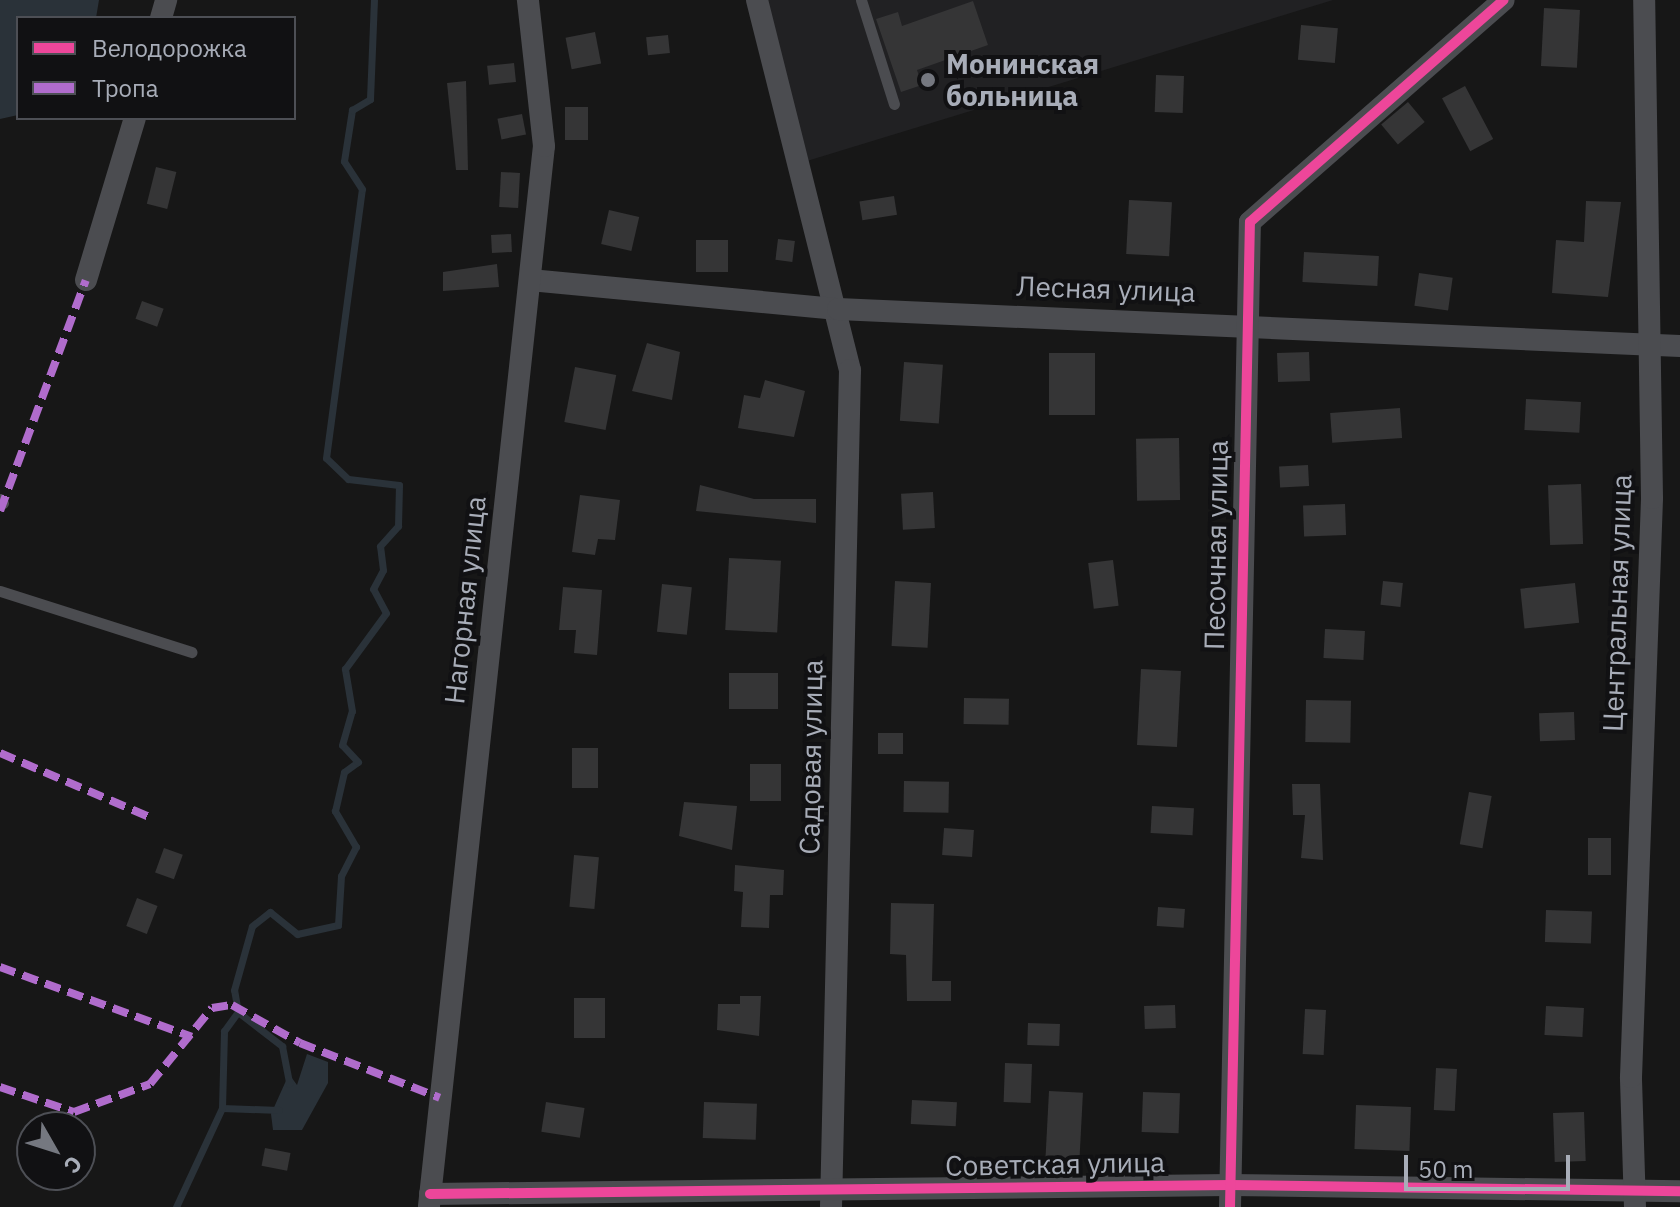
<!DOCTYPE html>
<meta charset="utf-8">
<style>
body{margin:0}
#map{position:relative;width:1680px;height:1207px;overflow:hidden;background:#171717;font-family:"IBM Plex Sans",sans-serif}
div>[style]{position:absolute}
.built>*{inset:0;background:#212123}
.water>*{inset:0;background:#2a3239}
.stream>*{height:7px;margin:-3.5px;padding:0 3.5px;transform-origin:3.5px;border-radius:3.5px;background:#2a3239}
.building>*{inset:0;background:#353536;transform-origin:0 0}
.service>*{height:11px;margin:-5.5px;padding:0 5.5px;transform-origin:5.5px;border-radius:5.5px;background:#4b4c50}
.minor>*{height:22px;margin:-11px;padding:0 11px;transform-origin:11px;border-radius:11px;background:#4b4c50}
.quiet>*{height:8px;margin-top:-4px;transform-origin:0;background:repeating-linear-gradient(90deg,#b06ccc 0 16px,transparent 0 24px)}
.cycleway>*{height:10px;margin:-5px;padding:0 5px;transform-origin:5px;border-radius:5px;background:#ed469a}
.dots>*{width:22px;height:22px;translate:-50% -50%;box-sizing:border-box;border:4px solid #111113;border-radius:50%}
span{translate:-50% -50%;white-space:nowrap;text-align:center;line-height:1.15;-webkit-text-stroke:8px #111113;paint-order:stroke}
.poi-label{font-size:28px;color:#a8adb8;font-weight:700}
.left{translate:0 -50%;text-align:left}
.street-label{font-size:28px;color:#a8adb8}
.legend{position:absolute;left:16px;top:16px;width:280px;height:104px;box-sizing:border-box;background:#111113;border:2px solid #4d4f55;margin:0;padding:10px 14px;list-style:none;font-size:24px;color:#a8adb8}
.legend li{display:flex;align-items:center;gap:16px;height:40px}
.legend b{width:40px;border:2px solid #4d4f55}
.north{position:absolute;left:16px;top:1111px;width:80px;height:80px;box-sizing:border-box;background:#111113;border:2px solid #4d4f55;border-radius:50%;rotate:129deg;font-size:22px;font-weight:700;line-height:32px;text-align:center;color:#a8adb8}
.north::after{content:'';display:block;margin:auto;width:28px;height:36px;background:#757880;clip-path:polygon(50% 0,100% 100%,50% 72%,0 100%)}
.scale{position:absolute;left:1404px;top:1155px;width:166px;height:36px;box-sizing:border-box;border:4px solid #a8adb8;border-top:0;padding-left:10px;font-size:24px;line-height:28px;white-space:nowrap;color:#a8adb8;-webkit-text-stroke:6px #111113;paint-order:stroke}
</style>
<div id="map">
<div class="built">
<i style="clip-path:polygon(767px 0,1333px 0,807px 161px)"></i>
</div>
<div class="water">
<i style="clip-path:polygon(0 0,99px 0,96px 18px,18px 18px,18px 115px,0 119px)"></i>
<i style="clip-path:polygon(307px 1054px,328px 1062px,328px 1083px,302px 1130px,273px 1130px,271px 1114px,289px 1074px,297px 1085px)"></i>
</div>
<div class="stream">
<i style="left:238px;top:1012px;width:56px;rotate:37.7deg"></i>
<i style="left:282px;top:1046px;width:38px;rotate:79deg"></i>
<i style="left:222px;top:1108px;width:57px;rotate:2deg"></i>
<i style="left:176px;top:1207px;width:109px;rotate:-65.1deg"></i>
<i style="left:222px;top:1108px;width:77px;rotate:-88.5deg"></i>
<i style="left:224px;top:1031px;width:24px;rotate:-54deg"></i>
<i style="left:238px;top:1012px;width:22px;rotate:-100deg"></i>
<i style="left:234px;top:990px;width:66px;rotate:-74.3deg"></i>
<i style="left:252px;top:926px;width:23px;rotate:-38deg"></i>
<i style="left:270px;top:912px;width:35px;rotate:39deg"></i>
<i style="left:297px;top:934px;width:42px;rotate:-12.4deg"></i>
<i style="left:338px;top:925px;width:49px;rotate:-86.5deg"></i>
<i style="left:341px;top:876px;width:33px;rotate:-63deg"></i>
<i style="left:356px;top:847px;width:42px;rotate:-120.3deg"></i>
<i style="left:335px;top:811px;width:40px;rotate:-77deg"></i>
<i style="left:344px;top:772px;width:17px;rotate:-36deg"></i>
<i style="left:358px;top:762px;width:23px;rotate:-133deg"></i>
<i style="left:342px;top:745px;width:35px;rotate:-74deg"></i>
<i style="left:352px;top:711px;width:43px;rotate:-99.5deg"></i>
<i style="left:345px;top:669px;width:69px;rotate:-53.8deg"></i>
<i style="left:386px;top:613px;width:27px;rotate:-118deg"></i>
<i style="left:373px;top:589px;width:21px;rotate:-62deg"></i>
<i style="left:383px;top:570px;width:24px;rotate:-97deg"></i>
<i style="left:380px;top:546px;width:27px;rotate:-48deg"></i>
<i style="left:398px;top:526px;width:41px;rotate:-88.6deg"></i>
<i style="left:399px;top:485px;width:51px;rotate:-173.3deg"></i>
<i style="left:348px;top:479px;width:30px;rotate:-136deg"></i>
<i style="left:326px;top:458px;width:271px;rotate:-82.4deg"></i>
<i style="left:362px;top:189px;width:33px;rotate:-123deg"></i>
<i style="left:344px;top:161px;width:52px;rotate:-81.1deg"></i>
<i style="left:352px;top:110px;width:21px;rotate:-31deg"></i>
<i style="left:370px;top:99px;width:99px;rotate:-87.7deg"></i>
</div>
<div class="building">
<i style="clip-path:polygon(973px 1px,988px 45px,917px 70px,922px 85px,901px 92px,876px 19px,898px 12px,902px 26px)"></i>
<i style="left:1544px;top:8px;width:36px;height:58px;rotate:3deg"></i>
<i style="left:1301px;top:25px;width:37px;height:35px;rotate:5deg"></i>
<i style="left:595px;top:32px;width:32px;height:30px;rotate:79deg"></i>
<i style="left:668px;top:35px;width:18px;height:22px;rotate:84deg"></i>
<i style="left:514px;top:63px;width:19px;height:27px;rotate:84deg"></i>
<i style="left:1156px;top:75px;width:28px;height:37px;rotate:2deg"></i>
<i style="clip-path:polygon(466px 81px,468px 170px,456px 170px,447px 83px)"></i>
<i style="left:1465px;top:86px;width:60px;height:26px;rotate:62deg"></i>
<i style="left:1408px;top:102px;width:26px;height:35px;rotate:50deg"></i>
<i style="left:565px;top:107px;width:23px;height:33px"></i>
<i style="left:522px;top:114px;width:21px;height:25px;rotate:79deg"></i>
<i style="left:156px;top:167px;width:21px;height:38px;rotate:14deg"></i>
<i style="left:501px;top:172px;width:19px;height:35px;rotate:3deg"></i>
<i style="left:894px;top:196px;width:19px;height:35px;rotate:81deg"></i>
<i style="left:1129px;top:200px;width:43px;height:54px;rotate:3deg"></i>
<i style="clip-path:polygon(1586px 201px,1621px 202px,1608px 297px,1552px 293px,1556px 240px,1584px 242px)"></i>
<i style="left:609px;top:210px;width:31px;height:35px;rotate:13deg"></i>
<i style="left:511px;top:234px;width:18px;height:20px;rotate:87deg"></i>
<i style="left:778px;top:239px;width:17px;height:21px;rotate:7deg"></i>
<i style="left:696px;top:240px;width:32px;height:32px"></i>
<i style="left:1304px;top:252px;width:75px;height:30px;rotate:3deg"></i>
<i style="clip-path:polygon(497px 264px,499px 287px,443px 291px,443px 272px)"></i>
<i style="left:1419px;top:273px;width:34px;height:33px;rotate:8deg"></i>
<i style="left:142px;top:301px;width:23px;height:19px;rotate:20deg"></i>
<i style="clip-path:polygon(647px 343px,680px 352px,672px 400px,632px 391px)"></i>
<i style="left:1309px;top:352px;width:29px;height:32px;rotate:88deg"></i>
<i style="left:1049px;top:353px;width:46px;height:62px"></i>
<i style="left:904px;top:362px;width:39px;height:59px;rotate:4deg"></i>
<i style="left:575px;top:367px;width:42px;height:56px;rotate:11deg"></i>
<i style="clip-path:polygon(765px 380px,805px 391px,794px 437px,738px 428px,744px 395px,760px 398px)"></i>
<i style="left:1526px;top:399px;width:55px;height:31px;rotate:3deg"></i>
<i style="left:1400px;top:408px;width:30px;height:70px;rotate:86deg"></i>
<i style="left:1179px;top:438px;width:62px;height:43px;rotate:89deg"></i>
<i style="left:1308px;top:465px;width:21px;height:29px;rotate:87deg"></i>
<i style="left:1581px;top:484px;width:60px;height:33px;rotate:88deg"></i>
<i style="clip-path:polygon(700px 485px,754px 499px,816px 499px,816px 523px,696px 511px)"></i>
<i style="left:933px;top:492px;width:36px;height:32px;rotate:87deg"></i>
<i style="clip-path:polygon(580px 495px,620px 500px,615px 540px,598px 539px,595px 555px,572px 552px)"></i>
<i style="left:1345px;top:504px;width:31px;height:42px;rotate:88deg"></i>
<i style="left:729px;top:558px;width:52px;height:72px;rotate:3deg"></i>
<i style="left:1113px;top:560px;width:46px;height:25px;rotate:83deg"></i>
<i style="left:895px;top:581px;width:36px;height:65px;rotate:3deg"></i>
<i style="left:1383px;top:581px;width:20px;height:24px;rotate:6deg"></i>
<i style="left:1575px;top:583px;width:40px;height:55px;rotate:84deg"></i>
<i style="left:662px;top:584px;width:30px;height:48px;rotate:6deg"></i>
<i style="clip-path:polygon(563px 587px,602px 590px,597px 655px,574px 653px,576px 630px,559px 630px)"></i>
<i style="left:1325px;top:629px;width:40px;height:29px;rotate:3deg"></i>
<i style="left:1141px;top:669px;width:40px;height:76px;rotate:3deg"></i>
<i style="left:729px;top:673px;width:49px;height:36px"></i>
<i style="left:964px;top:698px;width:45px;height:26px;rotate:1deg"></i>
<i style="left:1306px;top:700px;width:45px;height:42px;rotate:1deg"></i>
<i style="left:1574px;top:712px;width:28px;height:35px;rotate:88deg"></i>
<i style="left:878px;top:733px;width:25px;height:21px"></i>
<i style="left:572px;top:748px;width:26px;height:40px"></i>
<i style="left:781px;top:764px;width:37px;height:31px;rotate:90deg"></i>
<i style="left:904px;top:781px;width:45px;height:31px;rotate:1deg"></i>
<i style="clip-path:polygon(1292px 784px,1320px 784px,1323px 860px,1301px 858px,1305px 815px,1293px 815px)"></i>
<i style="left:1469px;top:792px;width:23px;height:53px;rotate:10deg"></i>
<i style="clip-path:polygon(684px 802px,737px 806px,732px 850px,679px 836px)"></i>
<i style="left:1152px;top:806px;width:42px;height:27px;rotate:3deg"></i>
<i style="left:944px;top:828px;width:30px;height:27px;rotate:4deg"></i>
<i style="left:1611px;top:838px;width:37px;height:23px;rotate:90deg"></i>
<i style="left:164px;top:848px;width:20px;height:26px;rotate:20deg"></i>
<i style="left:574px;top:855px;width:25px;height:52px;rotate:5deg"></i>
<i style="clip-path:polygon(735px 865px,784px 870px,783px 895px,770px 895px,769px 928px,741px 927px,743px 892px,734px 891px)"></i>
<i style="left:137px;top:898px;width:22px;height:30px;rotate:21deg"></i>
<i style="clip-path:polygon(891px 903px,934px 904px,932px 981px,951px 981px,951px 1001px,907px 1001px,906px 955px,890px 954px)"></i>
<i style="left:1158px;top:907px;width:27px;height:19px;rotate:4deg"></i>
<i style="left:1546px;top:910px;width:46px;height:32px;rotate:2deg"></i>
<i style="clip-path:polygon(740px 996px,761px 996px,759px 1036px,717px 1030px,718px 1004px,740px 1004px)"></i>
<i style="left:574px;top:998px;width:31px;height:40px"></i>
<i style="left:1175px;top:1005px;width:23px;height:31px;rotate:88deg"></i>
<i style="left:1546px;top:1006px;width:38px;height:29px;rotate:3deg"></i>
<i style="left:1305px;top:1009px;width:21px;height:45px;rotate:3deg"></i>
<i style="left:1028px;top:1023px;width:32px;height:22px;rotate:2deg"></i>
<i style="left:1005px;top:1063px;width:27px;height:39px;rotate:2deg"></i>
<i style="left:1436px;top:1068px;width:21px;height:42px;rotate:3deg"></i>
<i style="left:1049px;top:1091px;width:34px;height:66px;rotate:3deg"></i>
<i style="left:1143px;top:1092px;width:37px;height:40px;rotate:2deg"></i>
<i style="left:912px;top:1100px;width:45px;height:24px;rotate:3deg"></i>
<i style="left:546px;top:1102px;width:39px;height:30px;rotate:9deg"></i>
<i style="left:704px;top:1102px;width:53px;height:36px;rotate:2deg"></i>
<i style="left:1356px;top:1105px;width:55px;height:44px;rotate:2deg"></i>
<i style="left:1584px;top:1112px;width:49px;height:31px;rotate:88deg"></i>
<i style="left:265px;top:1148px;width:26px;height:18px;rotate:11deg"></i>
</div>
<div class="service">
<i style="left:861px;top:0;width:109px;rotate:72.4deg"></i>
<i style="left:0;top:499px;width:5px;rotate:53deg"></i>
<i style="left:0;top:591px;width:201px;rotate:17.7deg"></i>
</div>
<div class="minor">
<i style="left:757px;top:0;width:382px;rotate:75.9deg"></i>
<i style="left:850px;top:370px;width:836px;rotate:91.3deg"></i>
<i style="left:161px;top:18px;width:19px;rotate:-74deg"></i>
<i style="left:86px;top:280px;width:169px;rotate:-73.2deg"></i>
<i style="left:530px;top:280px;width:309px;rotate:5.4deg"></i>
<i style="left:838px;top:309px;width:843px;rotate:2.52deg"></i>
<i style="left:430px;top:1194px;width:800px;rotate:-0.64deg"></i>
<i style="left:1230px;top:1185px;width:450px;rotate:0.8deg"></i>
<i style="left:429px;top:1206px;width:1066px;rotate:-83.81deg"></i>
<i style="left:544px;top:146px;width:147px;rotate:-96.3deg"></i>
<i style="left:1230px;top:1207px;width:985px;rotate:-88.84deg"></i>
<i style="left:1250px;top:222px;width:337px;rotate:-41.2deg"></i>
<i style="left:1635px;top:1207px;width:130px;rotate:-91.8deg"></i>
<i style="left:1631px;top:1077px;width:579px;rotate:-87.92deg"></i>
<i style="left:1652px;top:498px;width:498px;rotate:-90.9deg"></i>
</div>
<div class="quiet">
<i style="left:0;top:511px;width:246px;rotate:-69.6deg"></i>
<i style="left:0;top:753px;width:165px;rotate:23.2deg"></i>
<i style="left:0;top:967px;width:204px;rotate:20deg"></i>
<i style="left:0;top:1087px;width:78px;rotate:18.7deg"></i>
<i style="left:74px;top:1112px;width:81px;rotate:-20.2deg"></i>
<i style="left:150px;top:1084px;width:98px;rotate:-50.8deg"></i>
<i style="left:212px;top:1008px;width:20px;rotate:-9deg"></i>
<i style="left:232px;top:1005px;width:78px;rotate:29.2deg"></i>
<i style="left:300px;top:1043px;width:150px;rotate:21.4deg"></i>
</div>
<div class="cycleway">
<i style="left:430px;top:1194px;width:800px;rotate:-0.64deg"></i>
<i style="left:1230px;top:1185px;width:450px;rotate:0.8deg"></i>
<i style="left:1230px;top:1207px;width:985px;rotate:-88.84deg"></i>
<i style="left:1250px;top:222px;width:337px;rotate:-41.2deg"></i>
</div>
<div class="dots">
<i style="left:928px;top:80px;background:#757880"></i>
</div>
<div class="poi-label">
<span class="left" style="left:946px;top:80px">Монинская<br>больница</span>
</div>
<div class="street-label">
<span style="left:1106px;top:289px;rotate:2deg">Лесная улица</span>
<span style="left:1216px;top:545px;rotate:-89deg">Песочная улица</span>
<span style="left:465px;top:600px;rotate:-84deg">Нагорная улица</span>
<span style="left:1617px;top:603px;rotate:-88deg">Центральная улица</span>
<span style="left:811px;top:757px;rotate:-89deg">Садовая улица</span>
<span style="left:1055px;top:1164px;rotate:-1deg">Советская улица</span>
</div>
<ul class="legend">
<li><b style="height:10px;background:#ed469a"></b>Велодорожка</li>
<li><b style="height:10px;background:#b06ccc"></b>Тропа</li>
</ul>
<div class="north">С</div>
<div class="scale">50 m</div>
</div>
